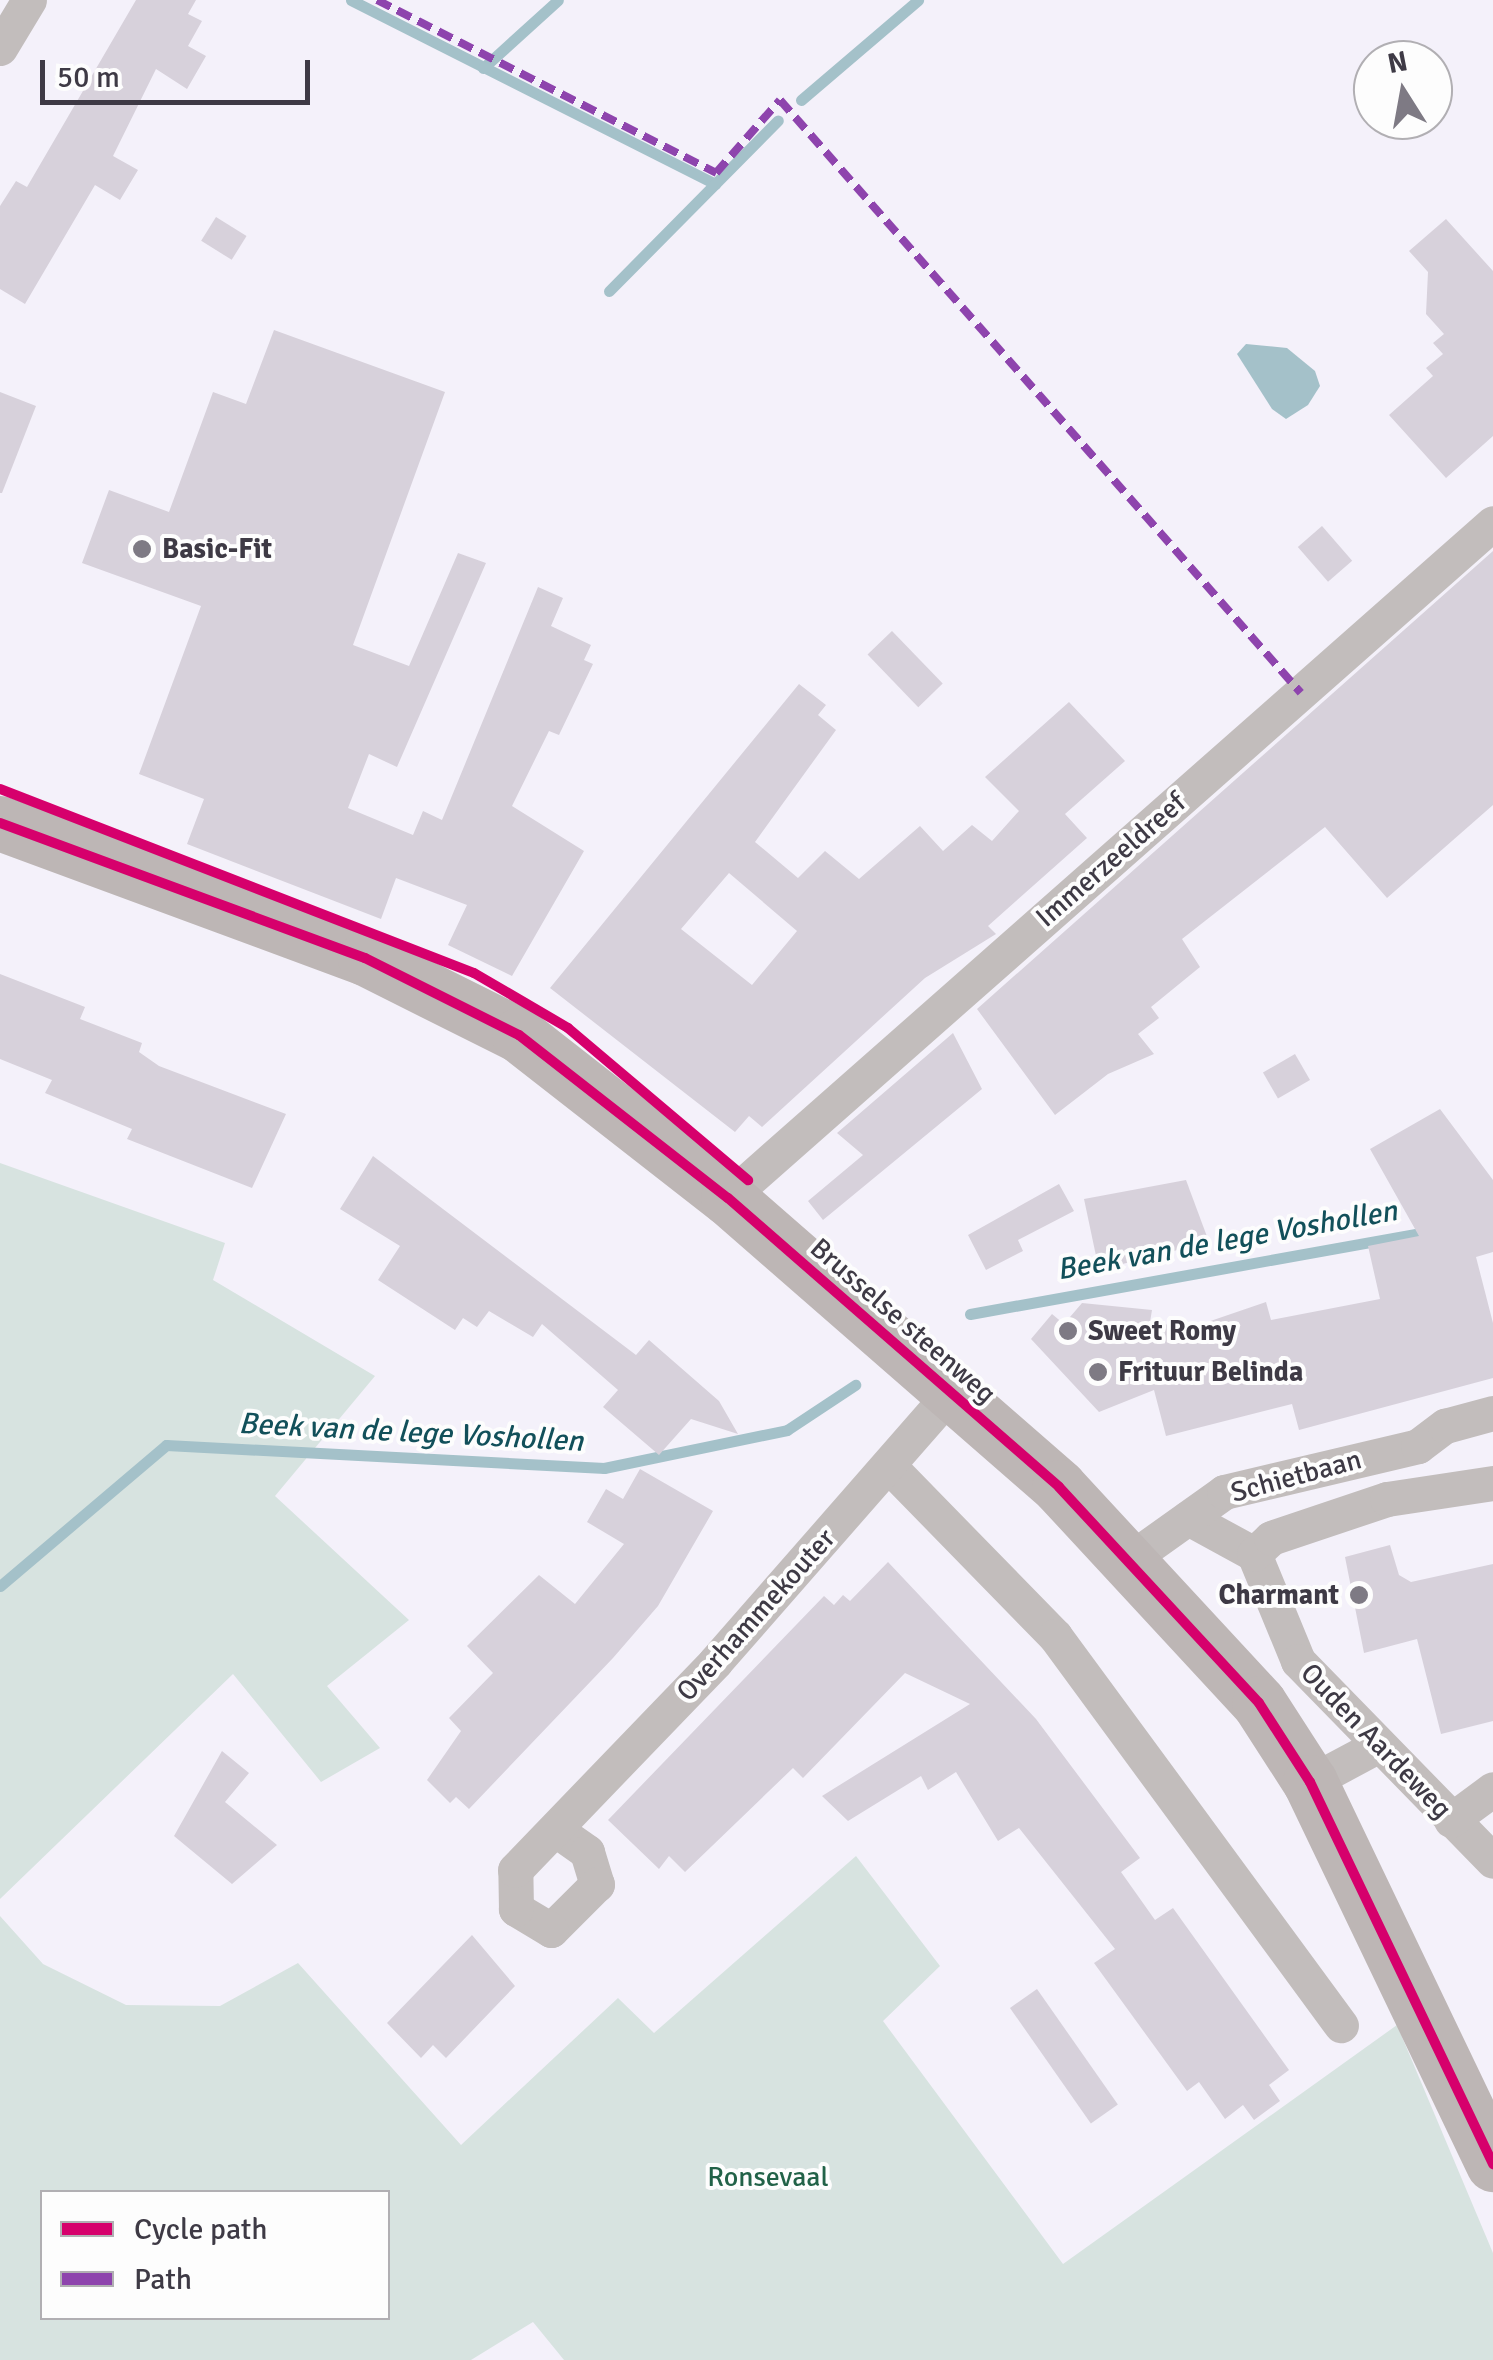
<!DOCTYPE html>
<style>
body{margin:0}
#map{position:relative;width:1493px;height:2360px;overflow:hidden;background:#f4f1fa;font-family:Signika,sans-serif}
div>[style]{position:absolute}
.green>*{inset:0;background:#d7e3e0}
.water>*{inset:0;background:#a4c1c9}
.stream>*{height:11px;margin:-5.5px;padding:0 5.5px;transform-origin:5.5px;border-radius:5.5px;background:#a4c1c9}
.building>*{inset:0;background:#d7d1db;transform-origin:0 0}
.minor>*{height:35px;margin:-17.5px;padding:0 17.5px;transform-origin:17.5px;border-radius:17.5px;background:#c2bdbc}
.primary>*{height:55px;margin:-27.5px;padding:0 27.5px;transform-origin:27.5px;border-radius:27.5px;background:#bdb6b5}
.quiet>*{height:8px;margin-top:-4px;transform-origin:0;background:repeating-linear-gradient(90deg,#8e44ad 0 15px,transparent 0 23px)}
.cycleway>*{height:10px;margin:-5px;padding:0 5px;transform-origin:5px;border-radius:5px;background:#d6006c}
.dots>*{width:28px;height:28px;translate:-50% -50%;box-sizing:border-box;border:5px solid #fdfdfd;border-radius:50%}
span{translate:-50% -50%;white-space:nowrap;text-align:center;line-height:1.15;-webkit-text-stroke:8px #fdfdfd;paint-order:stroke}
.poi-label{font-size:28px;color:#3e3a45;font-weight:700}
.left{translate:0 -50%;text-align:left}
.right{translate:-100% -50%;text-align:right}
.street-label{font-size:28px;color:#3e3a45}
.park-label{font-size:28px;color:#226248}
.water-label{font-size:30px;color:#12505a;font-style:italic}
.legend{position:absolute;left:40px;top:2190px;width:350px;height:130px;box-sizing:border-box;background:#fdfdfd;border:2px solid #b1afb3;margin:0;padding:12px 18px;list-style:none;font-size:30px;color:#3e3a45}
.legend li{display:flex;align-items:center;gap:20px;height:50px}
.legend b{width:50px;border:2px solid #b1afb3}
.north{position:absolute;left:1353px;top:40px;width:100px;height:100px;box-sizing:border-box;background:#fdfdfd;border:2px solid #b1afb3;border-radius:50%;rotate:349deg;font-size:28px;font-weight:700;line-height:40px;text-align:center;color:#3e3a45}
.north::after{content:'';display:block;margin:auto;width:35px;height:45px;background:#7e7a84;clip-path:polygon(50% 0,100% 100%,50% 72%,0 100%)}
.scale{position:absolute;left:40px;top:60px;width:270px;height:45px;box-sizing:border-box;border:5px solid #3e3a45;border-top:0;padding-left:12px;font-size:30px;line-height:35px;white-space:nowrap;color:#3e3a45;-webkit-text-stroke:8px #fdfdfd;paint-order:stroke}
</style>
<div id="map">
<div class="green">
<i style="clip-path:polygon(0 1163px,225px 1243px,213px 1280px,375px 1376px,275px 1496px,409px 1620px,327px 1686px,380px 1748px,321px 1782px,233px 1674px,0 1899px)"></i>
<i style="clip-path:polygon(evenodd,856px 1856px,940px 1966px,883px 2021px,1063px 2264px,1397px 2025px,1493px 2253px,1493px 2360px,564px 2360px,533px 2322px,471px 2360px,0 2360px,0 1916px,43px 1964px,126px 2005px,220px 2006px,298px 1963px,461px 2145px,618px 1998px,654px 2033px,856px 1856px,42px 2192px,388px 2192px,388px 2318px,42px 2318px,42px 2192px)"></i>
</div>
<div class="water">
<i style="clip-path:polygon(1246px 344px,1287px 348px,1315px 371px,1320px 386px,1308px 405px,1286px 419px,1272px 409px,1237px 354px)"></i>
</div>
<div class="stream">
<i style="left:351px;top:0;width:408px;rotate:26.8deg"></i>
<i style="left:483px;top:68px;width:101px;rotate:-42.2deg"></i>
<i style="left:801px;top:100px;width:154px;rotate:-40.5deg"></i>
<i style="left:609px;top:291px;width:240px;rotate:-45.3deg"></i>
<i style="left:970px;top:1314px;width:467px;rotate:-10.2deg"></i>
<i style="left:0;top:1586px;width:218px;rotate:-40.3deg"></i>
<i style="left:166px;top:1445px;width:439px;rotate:3deg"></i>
<i style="left:604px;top:1468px;width:187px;rotate:-11.7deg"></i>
<i style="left:787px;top:1430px;width:82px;rotate:-33.5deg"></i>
</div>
<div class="building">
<i style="clip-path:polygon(136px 0,196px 0,188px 14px,202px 21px,188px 46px,206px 56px,187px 89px,156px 69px,113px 156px,138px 170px,120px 200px,95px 185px,25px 304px,0 289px,0 206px,16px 181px,27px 187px)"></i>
<i style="left:216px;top:217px;width:36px;height:28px;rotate:32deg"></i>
<i style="clip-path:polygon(1446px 219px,1493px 271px,1493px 436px,1446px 478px,1389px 415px,1433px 376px,1426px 368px,1443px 354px,1433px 343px,1444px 334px,1426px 314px,1428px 272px,1409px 251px)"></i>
<i style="clip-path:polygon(274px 330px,445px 392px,353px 645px,409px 666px,458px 553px,486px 563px,397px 767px,369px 754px,348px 808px,413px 835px,423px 811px,442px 820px,538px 587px,563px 598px,551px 626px,591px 645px,584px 660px,593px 664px,559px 735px,549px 731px,512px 806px,584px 851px,512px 976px,448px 945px,467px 905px,396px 878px,381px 919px,187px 844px,204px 799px,139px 774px,201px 606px,82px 563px,109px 490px,169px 512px,213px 392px,246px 404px)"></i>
<i style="clip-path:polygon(0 392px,36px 406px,2px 493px,0 493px)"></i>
<i style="left:1322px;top:526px;width:46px;height:32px;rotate:49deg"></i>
<i style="clip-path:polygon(1493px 551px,1493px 805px,1387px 898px,1325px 827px,1182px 939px,1200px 967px,1151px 1007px,1159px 1018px,1138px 1034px,1154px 1054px,1108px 1074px,1055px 1115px,977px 1009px)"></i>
<i style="left:892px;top:631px;width:73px;height:34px;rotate:46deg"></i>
<i style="clip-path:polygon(evenodd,799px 684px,826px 705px,818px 715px,836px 730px,755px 842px,798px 878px,825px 851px,859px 879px,920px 826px,943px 851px,972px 825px,992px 841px,1019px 811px,985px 777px,1069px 702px,1125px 761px,1065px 814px,1087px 838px,988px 926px,996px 934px,925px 978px,762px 1127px,749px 1116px,735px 1132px,550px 988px,799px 684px,729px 873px,797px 931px,752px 985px,681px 929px,729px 873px)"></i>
<i style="clip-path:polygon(0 974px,85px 1007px,80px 1019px,142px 1043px,139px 1052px,159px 1066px,286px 1114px,252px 1188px,127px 1139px,132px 1129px,45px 1093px,52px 1080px,0 1059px)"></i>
<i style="clip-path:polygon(953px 1033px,982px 1089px,823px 1220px,808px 1201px,863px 1155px,837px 1133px)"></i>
<i style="left:1295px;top:1054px;width:30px;height:37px;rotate:60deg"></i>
<i style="clip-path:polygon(1440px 1109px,1493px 1180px,1493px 1252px,1476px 1257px,1493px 1323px,1493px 1378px,1299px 1430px,1292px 1404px,1166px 1436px,1154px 1390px,1099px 1412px,1031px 1339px,1052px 1314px,1064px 1324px,1082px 1303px,1152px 1310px,1150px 1322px,1190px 1328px,1266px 1302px,1271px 1320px,1380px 1299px,1368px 1246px,1419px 1236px,1370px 1149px)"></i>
<i style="clip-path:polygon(373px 1156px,636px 1355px,649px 1340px,719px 1401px,738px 1434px,691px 1419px,659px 1455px,603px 1407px,618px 1390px,542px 1324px,533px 1337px,489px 1311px,477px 1327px,463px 1318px,455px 1330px,378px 1280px,400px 1246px,340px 1209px)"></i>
<i style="clip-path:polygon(1186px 1180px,1209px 1242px,1099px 1270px,1084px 1199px)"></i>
<i style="clip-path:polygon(1059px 1184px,1074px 1211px,1018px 1240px,1023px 1251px,986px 1270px,968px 1235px)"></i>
<i style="clip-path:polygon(640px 1469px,713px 1511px,658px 1606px,613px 1658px,469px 1809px,456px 1797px,450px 1803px,427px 1780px,461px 1731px,449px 1718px,493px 1673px,467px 1646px,539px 1575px,575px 1604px,624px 1544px,587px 1522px,606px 1489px,623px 1499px)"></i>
<i style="clip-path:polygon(1390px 1545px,1399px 1575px,1411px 1582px,1493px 1564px,1493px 1721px,1441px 1734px,1417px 1639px,1364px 1653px,1345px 1557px)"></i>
<i style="clip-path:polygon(888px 1562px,1036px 1719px,1140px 1858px,1121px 1872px,1155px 1920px,1173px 1908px,1289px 2070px,1269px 2085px,1280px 2101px,1254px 2120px,1243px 2105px,1225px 2119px,1199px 2082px,1187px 2091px,1094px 1963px,1115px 1949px,1019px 1828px,998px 1841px,956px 1772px,928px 1790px,921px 1776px,848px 1821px,822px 1796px,970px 1704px,905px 1673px,803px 1778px,793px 1768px,685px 1872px,669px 1856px,659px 1869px,608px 1820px,824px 1596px,834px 1605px,843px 1595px,850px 1601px)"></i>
<i style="clip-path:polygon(222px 1751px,249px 1773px,225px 1802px,277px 1845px,232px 1884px,174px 1836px)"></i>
<i style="clip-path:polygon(472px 1935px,515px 1986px,446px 2058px,433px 2045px,421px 2058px,387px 2023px)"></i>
<i style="left:1037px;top:1989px;width:141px;height:33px;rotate:55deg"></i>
</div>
<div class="minor">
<i style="left:0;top:48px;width:56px;rotate:-58.9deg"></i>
<i style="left:728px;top:1198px;width:1020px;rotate:-41.42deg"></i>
<i style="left:889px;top:1466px;width:238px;rotate:45.7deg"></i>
<i style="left:1055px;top:1636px;width:483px;rotate:53.7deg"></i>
<i style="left:1188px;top:1518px;width:75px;rotate:28.6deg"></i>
<i style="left:1254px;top:1554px;width:116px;rotate:67.6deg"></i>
<i style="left:1298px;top:1661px;width:279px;rotate:45.7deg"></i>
<i style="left:1254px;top:1554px;width:23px;rotate:-43deg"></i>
<i style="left:1271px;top:1538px;width:122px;rotate:-18.6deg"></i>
<i style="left:1387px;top:1499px;width:107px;rotate:-8.6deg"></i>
<i style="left:1133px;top:1557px;width:112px;rotate:-35.5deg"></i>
<i style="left:1224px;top:1492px;width:199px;rotate:-13.3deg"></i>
<i style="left:1418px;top:1446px;width:34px;rotate:-37deg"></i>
<i style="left:1445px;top:1426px;width:50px;rotate:-15.2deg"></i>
<i style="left:1310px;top:1782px;width:76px;rotate:-28.2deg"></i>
<i style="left:1451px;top:1820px;width:52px;rotate:-36.4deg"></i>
<i style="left:556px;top:1830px;width:38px;rotate:35deg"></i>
<i style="left:587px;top:1852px;width:34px;rotate:73deg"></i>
<i style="left:597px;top:1884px;width:65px;rotate:135deg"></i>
<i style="left:551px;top:1930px;width:41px;rotate:-149deg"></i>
<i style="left:516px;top:1909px;width:39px;rotate:-91deg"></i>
<i style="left:515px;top:1870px;width:289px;rotate:-46.1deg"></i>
<i style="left:715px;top:1662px;width:356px;rotate:-48.8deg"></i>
</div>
<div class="primary">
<i style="left:0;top:823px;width:389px;rotate:20.3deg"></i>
<i style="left:365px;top:958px;width:172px;rotate:26.6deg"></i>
<i style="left:519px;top:1035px;width:265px;rotate:38deg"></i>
<i style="left:728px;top:1198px;width:439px;rotate:41.1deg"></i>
<i style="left:1059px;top:1487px;width:294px;rotate:47.2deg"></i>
<i style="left:1259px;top:1703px;width:94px;rotate:57.2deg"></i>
<i style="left:1310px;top:1782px;width:424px;rotate:64.4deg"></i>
</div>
<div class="quiet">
<i style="left:377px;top:0;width:381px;rotate:27deg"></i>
<i style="left:716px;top:173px;width:97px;rotate:-48.8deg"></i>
<i style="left:780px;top:100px;width:789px;rotate:48.7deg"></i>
</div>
<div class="cycleway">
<i style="left:0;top:789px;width:508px;rotate:21.22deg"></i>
<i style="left:474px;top:973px;width:109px;rotate:30.3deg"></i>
<i style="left:568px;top:1028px;width:236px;rotate:40.2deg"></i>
<i style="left:0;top:823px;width:389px;rotate:20.3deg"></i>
<i style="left:365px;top:958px;width:172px;rotate:26.6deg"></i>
<i style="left:519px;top:1035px;width:265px;rotate:38deg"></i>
<i style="left:728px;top:1198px;width:439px;rotate:41.1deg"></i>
<i style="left:1059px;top:1487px;width:294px;rotate:47.2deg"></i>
<i style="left:1259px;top:1703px;width:94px;rotate:57.2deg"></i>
<i style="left:1310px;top:1782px;width:424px;rotate:64.4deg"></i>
</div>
<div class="dots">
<i style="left:142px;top:549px;background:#7e7a84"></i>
<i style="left:1068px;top:1331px;background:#7e7a84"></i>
<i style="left:1098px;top:1372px;background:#7e7a84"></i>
<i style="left:1359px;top:1595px;background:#7e7a84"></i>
</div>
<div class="poi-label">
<span class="left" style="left:162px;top:549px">Basic-Fit</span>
<span class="left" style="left:1088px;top:1331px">Sweet Romy</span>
<span class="left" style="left:1118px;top:1372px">Frituur Belinda</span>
<span class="right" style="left:1339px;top:1595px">Charmant</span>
</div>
<div class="street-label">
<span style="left:1111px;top:860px;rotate:-41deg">Immerzeeldreef</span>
<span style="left:903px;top:1321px;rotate:41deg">Brusselse steenweg</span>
<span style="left:1296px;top:1476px;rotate:-15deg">Schietbaan</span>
<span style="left:756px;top:1615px;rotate:-48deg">Overhammekouter</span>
<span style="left:1376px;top:1741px;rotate:46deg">Ouden Aardeweg</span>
</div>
<div class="park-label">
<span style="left:768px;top:2177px">Ronsevaal</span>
</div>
<div class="water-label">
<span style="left:1227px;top:1241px;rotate:-10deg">Beek van de lege Voshollen</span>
<span style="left:411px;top:1433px;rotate:3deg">Beek van de lege Voshollen</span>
</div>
<ul class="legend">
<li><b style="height:12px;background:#d6006c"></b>Cycle path</li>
<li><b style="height:12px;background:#8e44ad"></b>Path</li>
</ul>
<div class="north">N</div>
<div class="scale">50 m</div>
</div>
